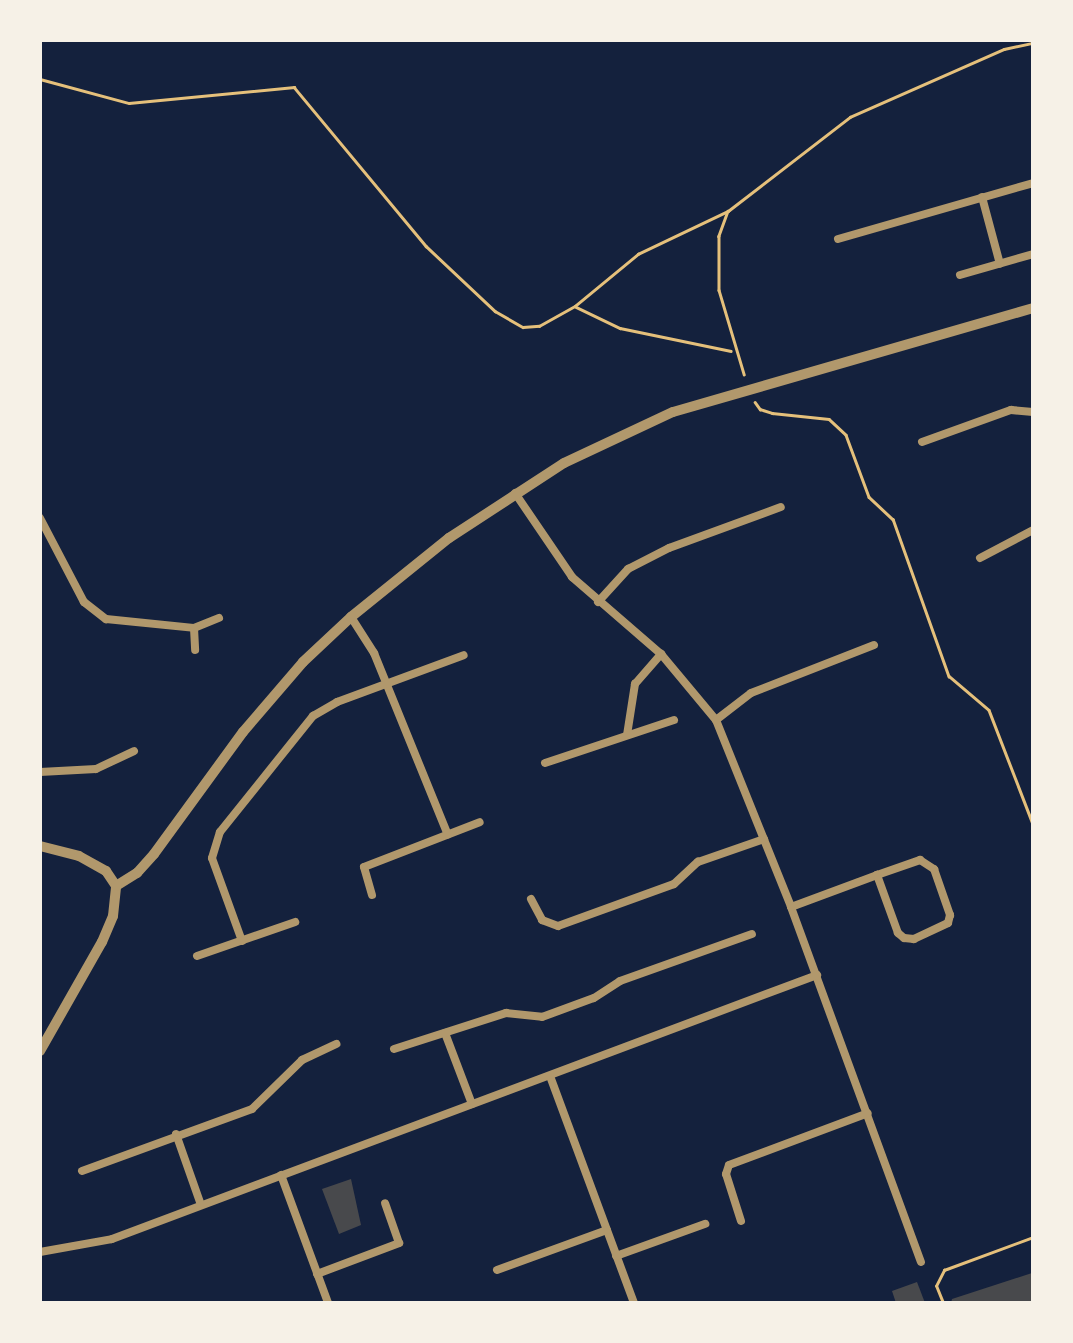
<!DOCTYPE html>
<style>
body{margin:0}
#map{position:relative;width:1073px;height:1343px;overflow:hidden;background:#14213d;font-family:Cabin,sans-serif}
div>[style]{position:absolute}
.building>*{inset:0;background:#48494c}
.path>*{height:2.5px;margin:-1.25px;padding:0 1.25px;transform-origin:1.25px;border-radius:1.25px;background:#e5c07b}
.minor>*{height:8px;margin:-4px;padding:0 4px;transform-origin:4px;border-radius:4px;background:#b1986c}
.tertiary>*{height:10px;margin:-5px;padding:0 5px;transform-origin:5px;border-radius:5px;background:#b1986c}
span{translate:-50% -50%;white-space:nowrap;text-align:center;line-height:1.15;-webkit-text-stroke:10px #f6f1e7;paint-order:stroke}
.frame{position:absolute;inset:0;border:42px solid #f6f1e7;pointer-events:none}
</style>
<div id="map">
<div class="building">
<i style="clip-path:polygon(351px 1179px,361px 1225px,339px 1234px,322px 1189px)"></i>
<i style="clip-path:polygon(1032px 1273px,1033px 1303px,951px 1303px,952px 1299px)"></i>
<i style="clip-path:polygon(917px 1282px,925px 1303px,896px 1303px,892px 1291px)"></i>
</div>
<div class="path">
<i style="left:40px;top:79px;width:92px;rotate:15.1deg"></i>
<i style="left:129px;top:103px;width:166px;rotate:-5.5deg"></i>
<i style="left:294px;top:87px;width:207px;rotate:50.3deg"></i>
<i style="left:426px;top:246px;width:95px;rotate:43.3deg"></i>
<i style="left:495px;top:311px;width:32px;rotate:30deg"></i>
<i style="left:523px;top:327px;width:16px;rotate:-4deg"></i>
<i style="left:539px;top:326px;width:41px;rotate:-29.1deg"></i>
<i style="left:575px;top:306px;width:82px;rotate:-39.5deg"></i>
<i style="left:638px;top:254px;width:100px;rotate:-25.5deg"></i>
<i style="left:728px;top:211px;width:154px;rotate:-37.6deg"></i>
<i style="left:850px;top:117px;width:168px;rotate:-23.8deg"></i>
<i style="left:1004px;top:49px;width:30px;rotate:-12deg"></i>
<i style="left:728px;top:211px;width:27px;rotate:110deg"></i>
<i style="left:719px;top:236px;width:54px;rotate:90deg"></i>
<i style="left:719px;top:290px;width:88px;rotate:73.4deg"></i>
<i style="left:576px;top:307px;width:49px;rotate:25.5deg"></i>
<i style="left:620px;top:328px;width:113px;rotate:11.7deg"></i>
<i style="left:755px;top:402px;width:9px;rotate:54deg"></i>
<i style="left:760px;top:409px;width:13px;rotate:18deg"></i>
<i style="left:772px;top:413px;width:57px;rotate:6deg"></i>
<i style="left:829px;top:419px;width:23px;rotate:43deg"></i>
<i style="left:846px;top:435px;width:66px;rotate:69.6deg"></i>
<i style="left:869px;top:497px;width:33px;rotate:43deg"></i>
<i style="left:893px;top:519px;width:167px;rotate:70.4deg"></i>
<i style="left:949px;top:676px;width:52px;rotate:40.4deg"></i>
<i style="left:989px;top:710px;width:122px;rotate:68.9deg"></i>
<i style="left:943px;top:1303px;width:18px;rotate:-112deg"></i>
<i style="left:936px;top:1286px;width:18px;rotate:-63deg"></i>
<i style="left:944px;top:1270px;width:95px;rotate:-20.3deg"></i>
</div>
<div class="minor">
<i style="left:982px;top:197px;width:69px;rotate:75deg"></i>
<i style="left:838px;top:239px;width:203px;rotate:-16deg"></i>
<i style="left:960px;top:275px;width:76px;rotate:-16deg"></i>
<i style="left:922px;top:442px;width:95px;rotate:-19.8deg"></i>
<i style="left:1011px;top:410px;width:22px;rotate:5deg"></i>
<i style="left:515px;top:493px;width:102px;rotate:55.8deg"></i>
<i style="left:572px;top:577px;width:118px;rotate:40.9deg"></i>
<i style="left:661px;top:654px;width:86px;rotate:50.2deg"></i>
<i style="left:716px;top:720px;width:201px;rotate:68.1deg"></i>
<i style="left:791px;top:907px;width:378px;rotate:69.9deg"></i>
<i style="left:40px;top:518px;width:95px;rotate:62.4deg"></i>
<i style="left:84px;top:602px;width:28px;rotate:38deg"></i>
<i style="left:106px;top:619px;width:88px;rotate:5.8deg"></i>
<i style="left:194px;top:628px;width:27px;rotate:-22deg"></i>
<i style="left:980px;top:558px;width:60px;rotate:-27.8deg"></i>
<i style="left:598px;top:602px;width:45px;rotate:-47.7deg"></i>
<i style="left:628px;top:569px;width:46px;rotate:-27.1deg"></i>
<i style="left:669px;top:548px;width:119px;rotate:-20.1deg"></i>
<i style="left:351px;top:617px;width:43px;rotate:57.4deg"></i>
<i style="left:374px;top:653px;width:196px;rotate:67.9deg"></i>
<i style="left:194px;top:628px;width:22px;rotate:87deg"></i>
<i style="left:716px;top:720px;width:44px;rotate:-37.6deg"></i>
<i style="left:751px;top:693px;width:132px;rotate:-21.3deg"></i>
<i style="left:627px;top:735px;width:52px;rotate:-81.1deg"></i>
<i style="left:635px;top:684px;width:40px;rotate:-49deg"></i>
<i style="left:545px;top:763px;width:136px;rotate:-18.4deg"></i>
<i style="left:40px;top:772px;width:56px;rotate:-3.1deg"></i>
<i style="left:96px;top:769px;width:42px;rotate:-25.3deg"></i>
<i style="left:372px;top:895px;width:29px;rotate:-106deg"></i>
<i style="left:364px;top:867px;width:124px;rotate:-21.2deg"></i>
<i style="left:531px;top:899px;width:24px;rotate:62deg"></i>
<i style="left:542px;top:920px;width:17px;rotate:21deg"></i>
<i style="left:558px;top:926px;width:123px;rotate:-19.9deg"></i>
<i style="left:674px;top:884px;width:33px;rotate:-43deg"></i>
<i style="left:698px;top:862px;width:70px;rotate:-19.2deg"></i>
<i style="left:791px;top:907px;width:92px;rotate:-20.4deg"></i>
<i style="left:877px;top:875px;width:46px;rotate:-19.2deg"></i>
<i style="left:920px;top:860px;width:17px;rotate:33deg"></i>
<i style="left:934px;top:869px;width:49px;rotate:70.8deg"></i>
<i style="left:950px;top:915px;width:8px;rotate:104deg"></i>
<i style="left:948px;top:923px;width:38px;rotate:155deg"></i>
<i style="left:914px;top:939px;width:10px;rotate:-174deg"></i>
<i style="left:904px;top:938px;width:8px;rotate:-140deg"></i>
<i style="left:898px;top:933px;width:62px;rotate:-109.9deg"></i>
<i style="left:242px;top:941px;width:88px;rotate:-109.9deg"></i>
<i style="left:212px;top:858px;width:27px;rotate:-73deg"></i>
<i style="left:220px;top:832px;width:149px;rotate:-51.3deg"></i>
<i style="left:313px;top:716px;width:28px;rotate:-30deg"></i>
<i style="left:337px;top:702px;width:135px;rotate:-20.3deg"></i>
<i style="left:197px;top:956px;width:104px;rotate:-19.1deg"></i>
<i style="left:445px;top:1033px;width:76px;rotate:69.2deg"></i>
<i style="left:394px;top:1049px;width:118px;rotate:-17.8deg"></i>
<i style="left:506px;top:1013px;width:36px;rotate:6deg"></i>
<i style="left:542px;top:1017px;width:55px;rotate:-20.1deg"></i>
<i style="left:594px;top:998px;width:31px;rotate:-33deg"></i>
<i style="left:620px;top:981px;width:140px;rotate:-19.6deg"></i>
<i style="left:550px;top:1076px;width:242px;rotate:69.7deg"></i>
<i style="left:176px;top:1134px;width:75px;rotate:70.6deg"></i>
<i style="left:82px;top:1171px;width:181px;rotate:-20deg"></i>
<i style="left:252px;top:1109px;width:70px;rotate:-44.4deg"></i>
<i style="left:302px;top:1060px;width:38px;rotate:-25deg"></i>
<i style="left:281px;top:1175px;width:136px;rotate:69.8deg"></i>
<i style="left:741px;top:1221px;width:49px;rotate:-107.7deg"></i>
<i style="left:726px;top:1174px;width:9px;rotate:-72deg"></i>
<i style="left:729px;top:1165px;width:148px;rotate:-20.5deg"></i>
<i style="left:40px;top:1252px;width:73px;rotate:-10.2deg"></i>
<i style="left:112px;top:1239px;width:753px;rotate:-20.53deg"></i>
<i style="left:616px;top:1256px;width:95px;rotate:-19.8deg"></i>
<i style="left:497px;top:1270px;width:117px;rotate:-20deg"></i>
<i style="left:317px;top:1274px;width:88px;rotate:-20.7deg"></i>
<i style="left:399px;top:1243px;width:42px;rotate:-109.3deg"></i>
</div>
<div class="tertiary">
<i style="left:40px;top:846px;width:40px;rotate:14.4deg"></i>
<i style="left:79px;top:856px;width:31px;rotate:29deg"></i>
<i style="left:106px;top:871px;width:18px;rotate:56deg"></i>
<i style="left:40px;top:1051px;width:125px;rotate:-60.4deg"></i>
<i style="left:102px;top:942px;width:28px;rotate:-67deg"></i>
<i style="left:113px;top:916px;width:30px;rotate:-84deg"></i>
<i style="left:116px;top:886px;width:25px;rotate:-32deg"></i>
<i style="left:137px;top:873px;width:25px;rotate:-48deg"></i>
<i style="left:154px;top:854px;width:151px;rotate:-53.9deg"></i>
<i style="left:243px;top:732px;width:92px;rotate:-49.4deg"></i>
<i style="left:303px;top:662px;width:66px;rotate:-43.2deg"></i>
<i style="left:351px;top:617px;width:126px;rotate:-38.9deg"></i>
<i style="left:449px;top:538px;width:137px;rotate:-33.1deg"></i>
<i style="left:564px;top:463px;width:120px;rotate:-25.1deg"></i>
<i style="left:673px;top:412px;width:375px;rotate:-16.1deg"></i>
</div>
<div class="frame"></div>
</div>
